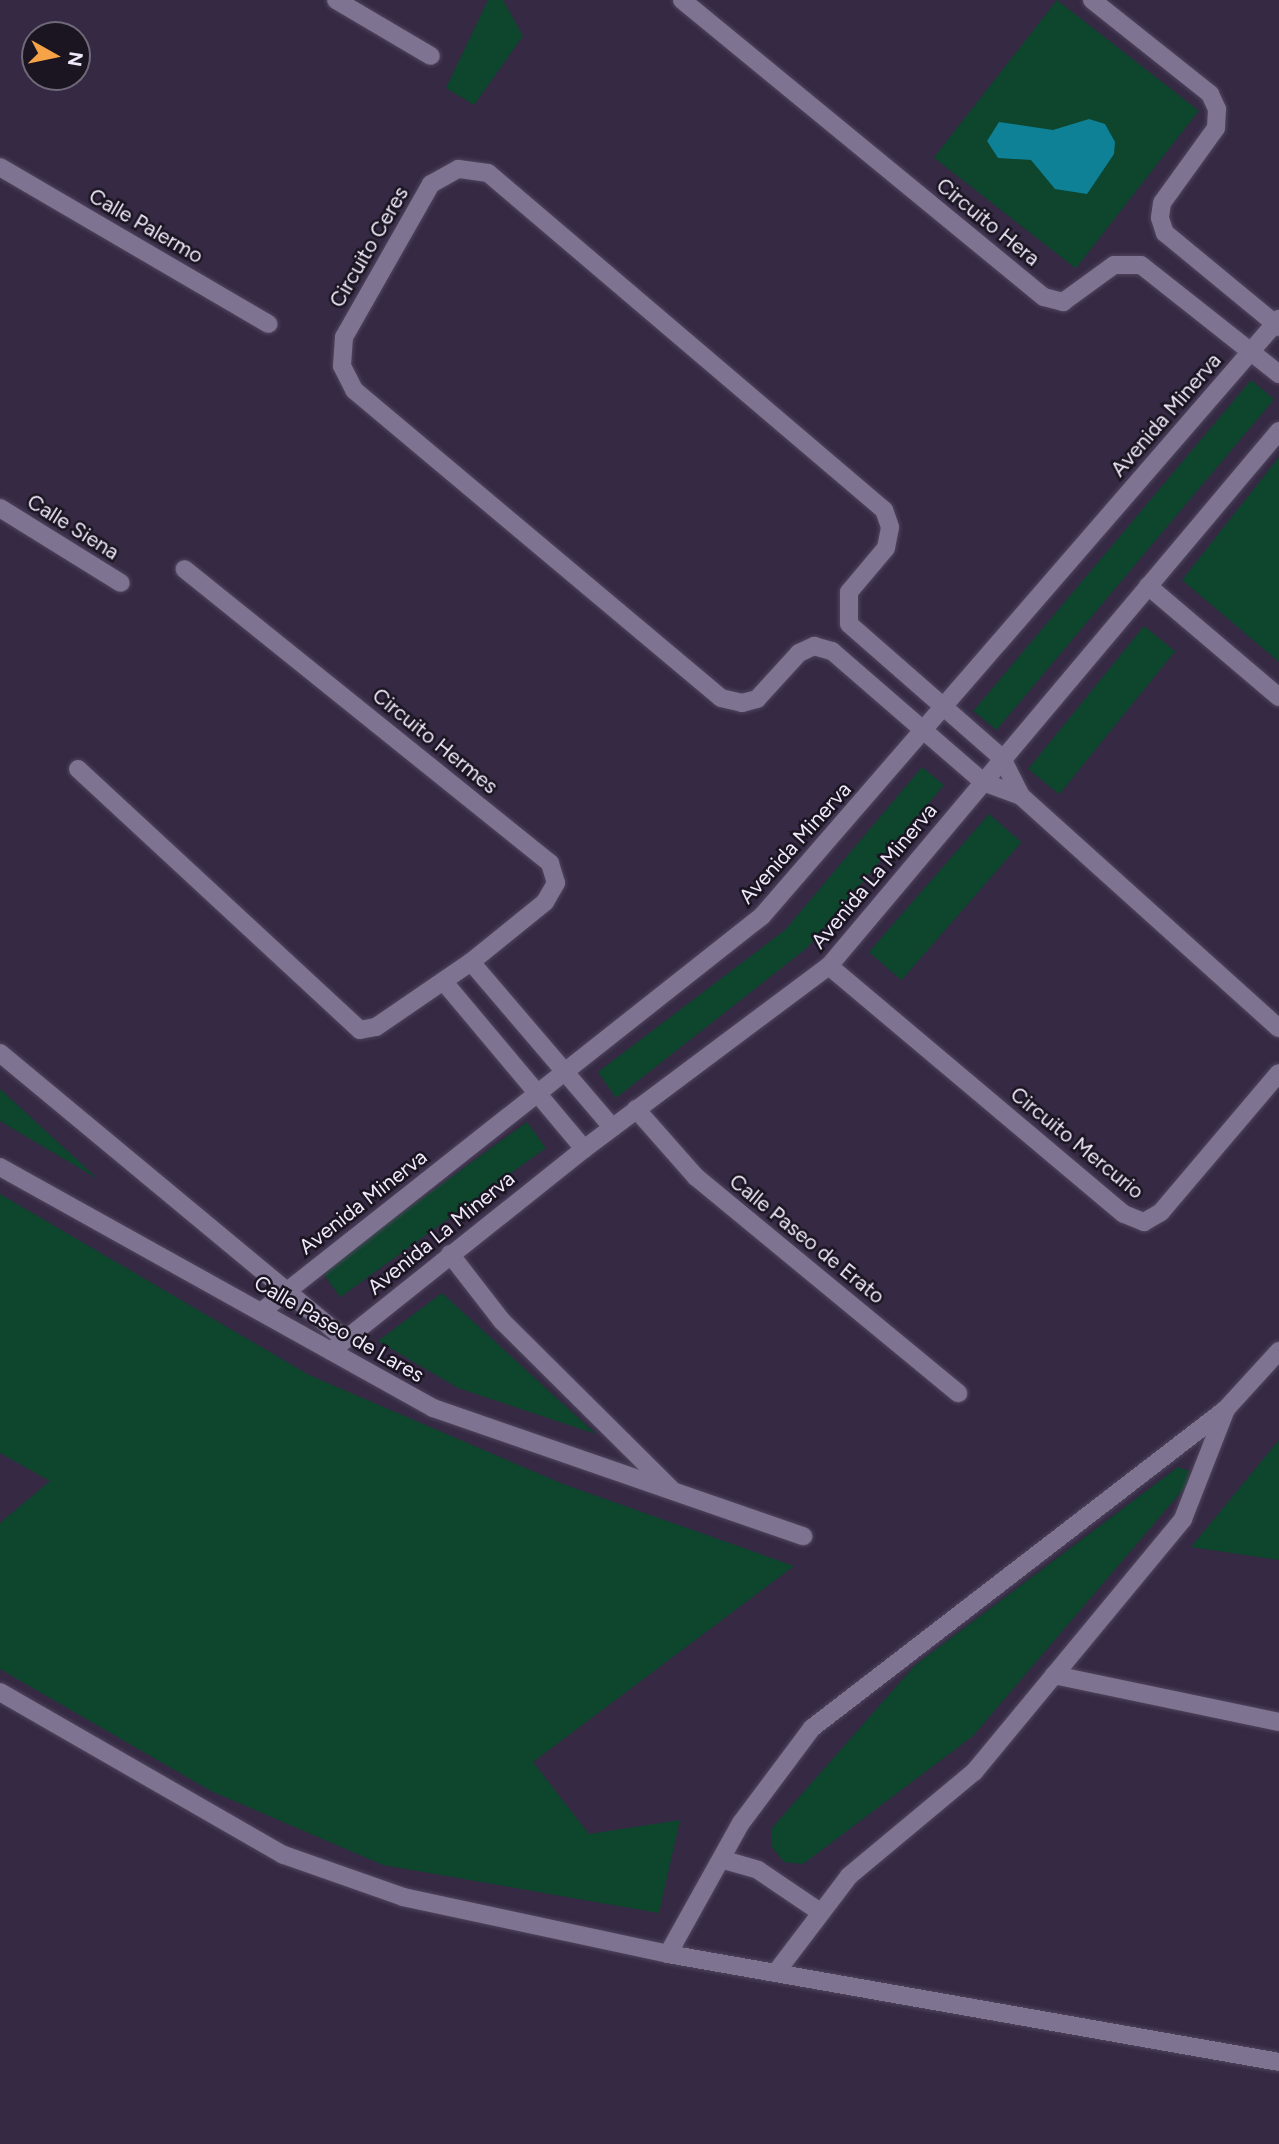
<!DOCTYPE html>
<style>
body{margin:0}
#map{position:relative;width:1279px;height:2144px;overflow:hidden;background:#352944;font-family:Figtree,sans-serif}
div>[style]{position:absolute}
.green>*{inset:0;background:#0d452d;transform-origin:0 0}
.water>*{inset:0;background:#0e8196}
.roads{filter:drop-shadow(0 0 2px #4f455c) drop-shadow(0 0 2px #4f455c)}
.minor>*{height:18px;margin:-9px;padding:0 9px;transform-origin:9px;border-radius:9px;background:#7f7392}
span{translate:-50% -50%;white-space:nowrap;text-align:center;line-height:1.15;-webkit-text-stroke:5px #1a1521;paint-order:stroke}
.street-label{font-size:21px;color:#efe8fa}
.north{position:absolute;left:21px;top:21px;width:70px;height:70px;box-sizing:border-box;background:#1a1521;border:2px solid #6f6978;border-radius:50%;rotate:99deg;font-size:19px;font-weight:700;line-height:28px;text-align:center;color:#efe8fa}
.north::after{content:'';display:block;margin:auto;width:24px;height:32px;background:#f6a247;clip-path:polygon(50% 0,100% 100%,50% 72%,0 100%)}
</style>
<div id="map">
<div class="green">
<i style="clip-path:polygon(488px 0,503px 0,523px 36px,474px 105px,446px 88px)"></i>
<i style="left:1057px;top:0;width:180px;height:200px;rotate:38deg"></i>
<i style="left:1251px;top:380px;width:30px;height:432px;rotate:40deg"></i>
<i style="clip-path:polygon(1279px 457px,1279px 662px,1182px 580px)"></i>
<i style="left:1144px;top:626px;width:40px;height:184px;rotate:39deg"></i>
<i style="clip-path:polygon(922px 767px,944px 785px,807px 948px,616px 1098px,598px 1072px,785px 930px)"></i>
<i style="left:989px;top:814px;width:43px;height:183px;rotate:41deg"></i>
<i style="clip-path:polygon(0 1089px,98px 1179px,0 1121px)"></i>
<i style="left:527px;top:1122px;width:32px;height:254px;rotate:54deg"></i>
<i style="clip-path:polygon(0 1194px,309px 1375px,563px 1484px,794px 1566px,533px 1762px,589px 1834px,680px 1820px,659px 1913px,383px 1865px,211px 1791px,0 1669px,0 1523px,50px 1481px,0 1453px)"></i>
<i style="clip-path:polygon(442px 1293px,596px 1434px,458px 1388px,378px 1341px)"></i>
<i style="clip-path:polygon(1279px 1440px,1279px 1560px,1191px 1547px)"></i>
<i style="clip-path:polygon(1178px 1467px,1189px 1471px,1187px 1485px,973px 1736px,803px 1864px,784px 1862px,772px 1847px,772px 1828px,915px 1665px)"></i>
</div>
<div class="water">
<i style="clip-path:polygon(1089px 119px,1105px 124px,1115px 142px,1114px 154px,1087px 194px,1055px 189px,1031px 160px,998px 158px,987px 141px,999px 122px,1053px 130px)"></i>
</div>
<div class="roads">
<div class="minor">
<i style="left:336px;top:0;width:110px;rotate:30.5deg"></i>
<i style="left:682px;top:0;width:468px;rotate:39.4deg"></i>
<i style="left:1044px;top:297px;width:20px;rotate:15deg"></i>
<i style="left:1063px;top:302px;width:63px;rotate:-36deg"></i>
<i style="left:1114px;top:265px;width:27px"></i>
<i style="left:1141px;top:265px;width:176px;rotate:38.3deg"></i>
<i style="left:1092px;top:0;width:151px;rotate:38.5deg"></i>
<i style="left:1210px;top:94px;width:17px;rotate:65deg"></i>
<i style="left:1217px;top:109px;width:19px;rotate:93deg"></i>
<i style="left:1216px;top:128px;width:92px;rotate:125.8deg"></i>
<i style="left:1162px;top:203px;width:15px;rotate:98deg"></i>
<i style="left:1160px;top:218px;width:16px;rotate:72deg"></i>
<i style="left:1165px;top:233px;width:148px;rotate:39.5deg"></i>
<i style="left:0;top:167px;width:311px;rotate:30.3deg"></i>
<i style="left:0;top:508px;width:142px;rotate:31.8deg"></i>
<i style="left:1148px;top:586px;width:172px;rotate:40.3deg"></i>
<i style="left:78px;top:769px;width:384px;rotate:42.8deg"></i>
<i style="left:360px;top:1030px;width:16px;rotate:-11deg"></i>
<i style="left:376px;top:1027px;width:115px;rotate:-34.4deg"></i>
<i style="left:471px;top:962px;width:95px;rotate:-39deg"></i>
<i style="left:545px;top:902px;width:22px;rotate:-60deg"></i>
<i style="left:556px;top:883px;width:21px;rotate:-107deg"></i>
<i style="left:550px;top:863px;width:469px;rotate:-141.2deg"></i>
<i style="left:1021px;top:796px;width:42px;rotate:-116.6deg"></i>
<i style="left:1002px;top:758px;width:203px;rotate:-138.8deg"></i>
<i style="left:849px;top:624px;width:32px;rotate:-90deg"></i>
<i style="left:849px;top:592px;width:57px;rotate:-49.9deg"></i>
<i style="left:886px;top:548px;width:21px;rotate:-79deg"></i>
<i style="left:890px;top:527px;width:18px;rotate:-109deg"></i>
<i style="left:884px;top:510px;width:520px;rotate:-139.6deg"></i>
<i style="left:488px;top:173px;width:30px;rotate:-172deg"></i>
<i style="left:458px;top:169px;width:31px;rotate:151deg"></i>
<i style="left:431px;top:184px;width:176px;rotate:119.6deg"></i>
<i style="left:344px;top:337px;width:29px;rotate:94deg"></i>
<i style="left:342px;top:366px;width:27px;rotate:63deg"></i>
<i style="left:354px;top:390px;width:479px;rotate:40deg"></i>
<i style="left:721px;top:698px;width:22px;rotate:13deg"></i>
<i style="left:742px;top:703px;width:16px;rotate:-15deg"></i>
<i style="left:757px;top:699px;width:62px;rotate:-47.6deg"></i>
<i style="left:799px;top:653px;width:17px;rotate:-25deg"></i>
<i style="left:814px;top:646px;width:19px;rotate:16deg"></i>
<i style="left:832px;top:651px;width:200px;rotate:40.9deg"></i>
<i style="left:983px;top:782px;width:40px;rotate:20.2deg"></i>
<i style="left:1021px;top:796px;width:347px;rotate:42deg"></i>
<i style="left:471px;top:962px;width:218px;rotate:49.5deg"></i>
<i style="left:829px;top:966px;width:385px;rotate:40.1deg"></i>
<i style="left:1124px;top:1214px;width:22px;rotate:22deg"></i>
<i style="left:1144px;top:1222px;width:20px;rotate:-30deg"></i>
<i style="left:1161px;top:1212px;width:182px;rotate:-49.7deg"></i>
<i style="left:444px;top:982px;width:218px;rotate:50deg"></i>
<i style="left:0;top:1053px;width:448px;rotate:39.7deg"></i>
<i style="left:636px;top:1109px;width:91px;rotate:48.6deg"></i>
<i style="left:696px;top:1177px;width:340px;rotate:39.5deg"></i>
<i style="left:0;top:1167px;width:496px;rotate:29.1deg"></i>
<i style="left:433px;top:1408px;width:392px;rotate:19.1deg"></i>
<i style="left:450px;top:1254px;width:85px;rotate:52.2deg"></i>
<i style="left:502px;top:1321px;width:237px;rotate:44.8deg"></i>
<i style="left:262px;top:1311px;width:637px;rotate:-38.31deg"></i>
<i style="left:762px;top:916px;width:790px;rotate:-49.11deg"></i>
<i style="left:331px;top:1351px;width:324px;rotate:-38.6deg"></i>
<i style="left:584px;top:1149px;width:306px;rotate:-36.8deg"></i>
<i style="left:829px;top:966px;width:699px;rotate:-49.93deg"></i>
<i style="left:1054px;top:1675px;width:230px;rotate:11.8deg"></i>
<i style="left:0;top:1692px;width:327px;rotate:29.9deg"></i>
<i style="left:284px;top:1855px;width:126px;rotate:19.4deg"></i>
<i style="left:403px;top:1897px;width:271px;rotate:12.1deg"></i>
<i style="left:668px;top:1954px;width:620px;rotate:10.02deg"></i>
<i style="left:724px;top:1860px;width:35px;rotate:16deg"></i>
<i style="left:758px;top:1870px;width:75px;rotate:34.1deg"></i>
<i style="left:668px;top:1954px;width:150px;rotate:-60.9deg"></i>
<i style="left:741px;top:1823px;width:119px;rotate:-53.2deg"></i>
<i style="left:812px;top:1728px;width:523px;rotate:-37.62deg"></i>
<i style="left:1226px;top:1409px;width:79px;rotate:-47.6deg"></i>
<i style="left:777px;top:1971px;width:119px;rotate:-52.8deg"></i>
<i style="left:849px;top:1876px;width:163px;rotate:-39.8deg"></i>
<i style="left:974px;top:1772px;width:328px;rotate:-50.4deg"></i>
<i style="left:1183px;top:1519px;width:118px;rotate:-68.6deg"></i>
</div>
</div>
<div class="street-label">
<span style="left:988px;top:222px;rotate:39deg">Circuito Hera</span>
<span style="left:146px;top:226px;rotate:30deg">Calle Palermo</span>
<span style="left:369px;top:247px;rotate:-60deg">Circuito Ceres</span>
<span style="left:1166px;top:415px;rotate:-49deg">Avenida Minerva</span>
<span style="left:73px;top:527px;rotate:32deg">Calle Siena</span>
<span style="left:435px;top:741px;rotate:39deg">Circuito Hermes</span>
<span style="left:795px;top:843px;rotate:-48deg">Avenida Minerva</span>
<span style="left:874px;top:876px;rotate:-50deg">Avenida La Minerva</span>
<span style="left:1077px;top:1143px;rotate:39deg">Circuito Mercurio</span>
<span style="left:363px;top:1202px;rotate:-38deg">Avenida Minerva</span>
<span style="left:441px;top:1233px;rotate:-39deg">Avenida La Minerva</span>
<span style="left:807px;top:1239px;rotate:39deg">Calle Paseo de Erato</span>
<span style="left:339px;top:1329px;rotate:30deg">Calle Paseo de Lares</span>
</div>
<div class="north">N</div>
</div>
